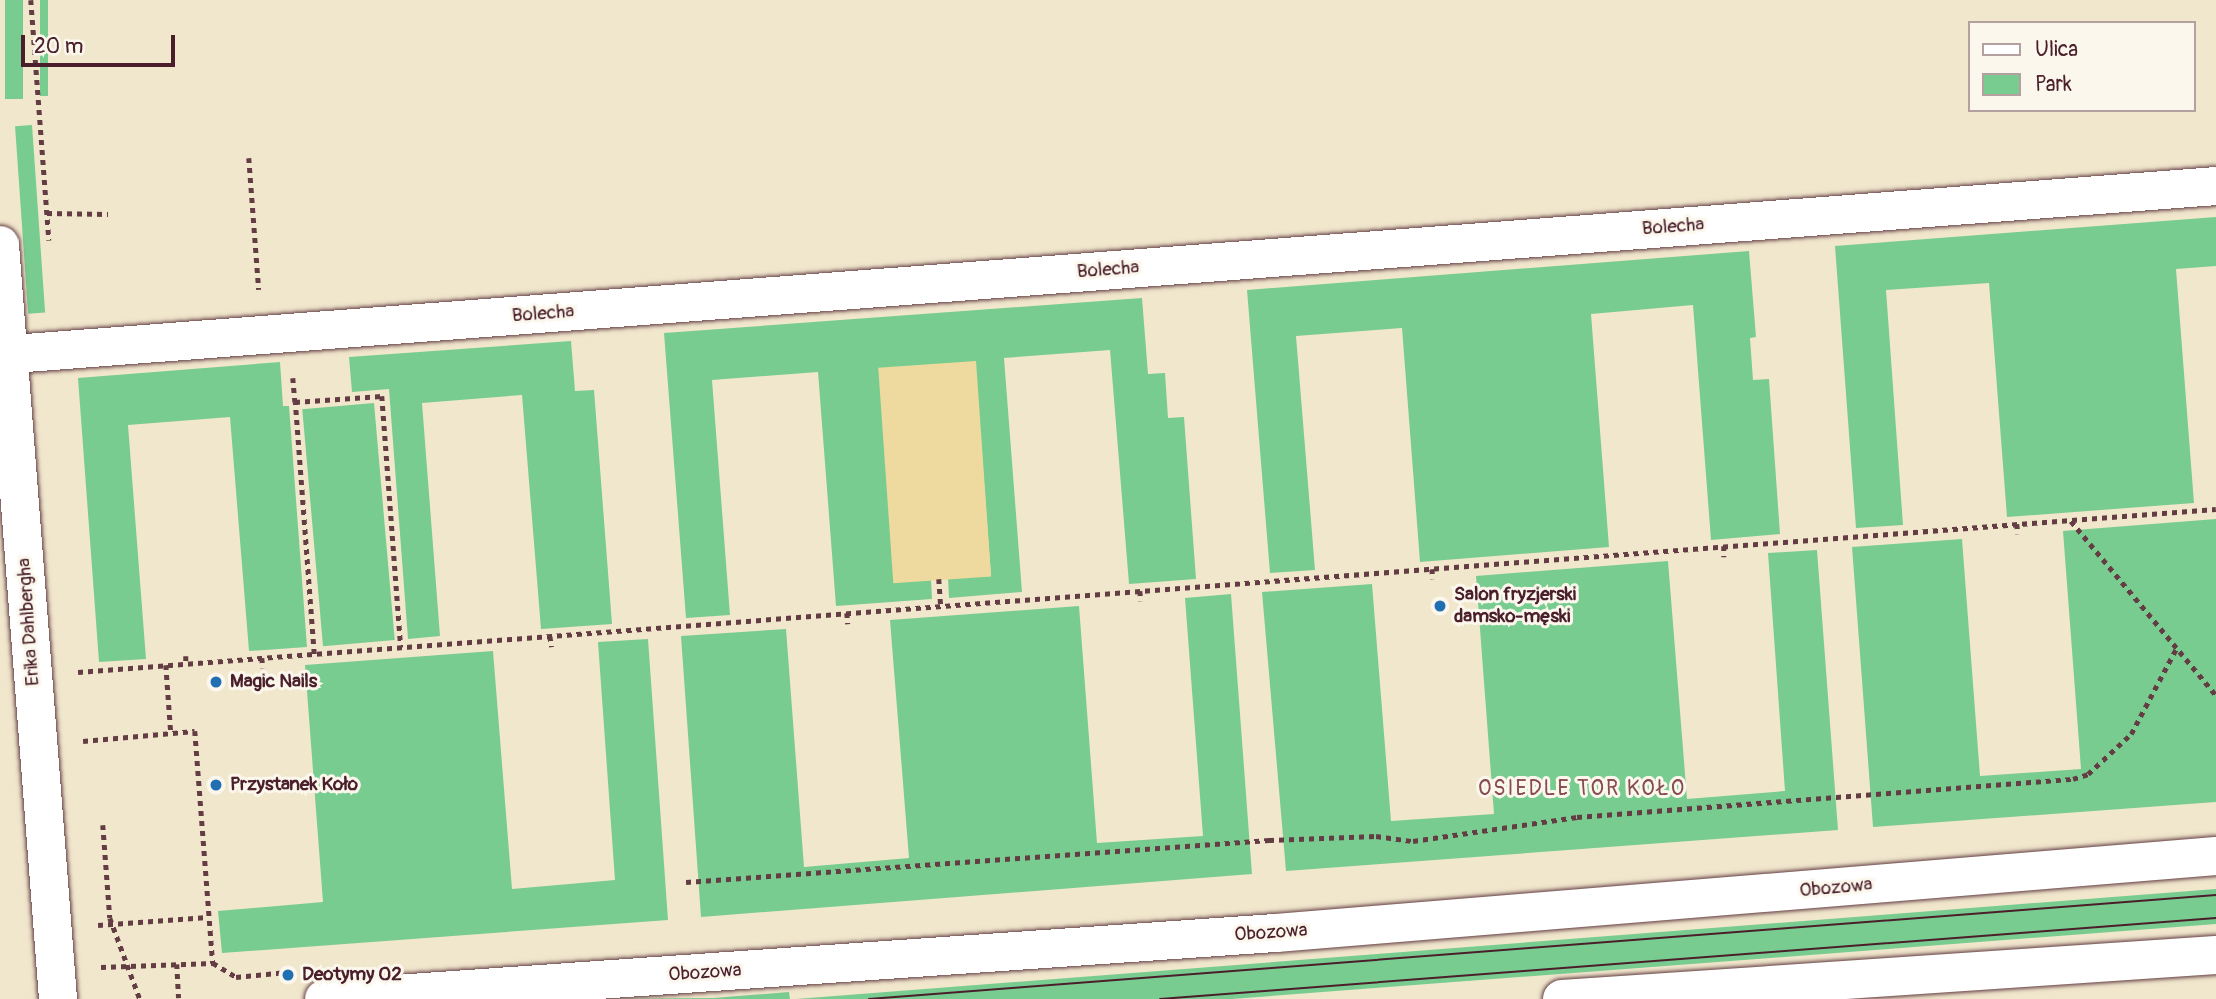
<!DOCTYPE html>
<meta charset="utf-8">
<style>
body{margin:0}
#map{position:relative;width:2216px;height:999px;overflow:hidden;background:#f1e7cd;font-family:Pangolin,sans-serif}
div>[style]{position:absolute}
.green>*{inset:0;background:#79cc8f;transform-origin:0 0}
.sand>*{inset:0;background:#eeda9e;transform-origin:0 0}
.path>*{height:4.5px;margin-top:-2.25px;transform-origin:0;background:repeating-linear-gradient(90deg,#633d43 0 5px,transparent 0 10px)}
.roads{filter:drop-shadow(0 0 2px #633d43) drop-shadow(0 0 2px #633d43)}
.minor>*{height:38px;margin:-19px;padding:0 19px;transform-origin:19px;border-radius:19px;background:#fff}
.tram>*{height:2px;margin:-1px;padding:0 1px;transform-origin:1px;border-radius:1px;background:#4a1f2b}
.dots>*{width:19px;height:19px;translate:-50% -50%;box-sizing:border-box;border:4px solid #fbf7ec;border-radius:50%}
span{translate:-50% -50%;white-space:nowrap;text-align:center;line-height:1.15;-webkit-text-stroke:6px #fbf7ec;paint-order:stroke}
.street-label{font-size:19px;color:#4a1f2b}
.poi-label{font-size:19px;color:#4a1f2b;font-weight:700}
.left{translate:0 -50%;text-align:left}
.neighbourhood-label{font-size:21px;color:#864b4e;letter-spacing:2px}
.legend{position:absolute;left:1968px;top:21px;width:228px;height:91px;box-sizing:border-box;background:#fbf7ec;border:2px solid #b4a19f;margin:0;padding:9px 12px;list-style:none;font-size:21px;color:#4a1f2b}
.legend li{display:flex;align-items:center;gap:14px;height:35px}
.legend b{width:35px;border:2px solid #b4a19f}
.scale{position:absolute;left:21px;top:35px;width:154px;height:32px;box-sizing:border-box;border:4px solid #4a1f2b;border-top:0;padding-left:9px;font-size:21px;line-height:24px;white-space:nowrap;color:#4a1f2b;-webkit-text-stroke:5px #fbf7ec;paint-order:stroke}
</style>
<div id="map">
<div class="green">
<i style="left:5px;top:0;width:18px;height:99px"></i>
<i style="left:40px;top:0;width:8px;height:96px"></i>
<i style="left:32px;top:125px;width:188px;height:17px;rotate:86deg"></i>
<i style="clip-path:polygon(2216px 217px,2216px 266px,2176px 269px,2194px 503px,2007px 517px,1989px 283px,1886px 290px,1903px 525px,1856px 528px,1835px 246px)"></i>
<i style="clip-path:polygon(1749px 251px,1756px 337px,1750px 338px,1753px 380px,1769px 379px,1780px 534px,1711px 540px,1693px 305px,1591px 314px,1609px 547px,1420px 562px,1402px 328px,1296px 336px,1315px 570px,1270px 573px,1247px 290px)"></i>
<i style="clip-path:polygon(1142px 298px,1148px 374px,1165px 373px,1168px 418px,1184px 417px,1196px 579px,1129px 584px,1110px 350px,1004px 358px,1022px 592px,949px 598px,948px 578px,991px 576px,975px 362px,895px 582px,931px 580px,932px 599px,836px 606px,818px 372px,712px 380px,730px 615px,686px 618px,664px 333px)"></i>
<i style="clip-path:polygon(571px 341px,575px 391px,594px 390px,612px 624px,541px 629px,522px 395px,422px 403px,440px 636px,408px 639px,389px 389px,352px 392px,349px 357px)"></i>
<i style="clip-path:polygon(280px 362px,283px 406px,289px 406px,307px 647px,249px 651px,230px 417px,128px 425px,146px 659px,99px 662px,78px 378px)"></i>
<i style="left:374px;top:403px;width:238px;height:72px;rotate:85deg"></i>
<i style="clip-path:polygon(2216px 519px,2216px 802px,1873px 827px,1852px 547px,1962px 539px,1980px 776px,2081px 769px,2063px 531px)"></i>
<i style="clip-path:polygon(1817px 550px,1838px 830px,1286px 871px,1262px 592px,1372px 584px,1391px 821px,1494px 814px,1476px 576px,1668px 561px,1687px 799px,1785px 791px,1768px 553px)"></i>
<i style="clip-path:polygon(1231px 594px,1252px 874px,701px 917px,681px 636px,786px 629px,804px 867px,909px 858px,890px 620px,1079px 606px,1097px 843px,1203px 836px,1185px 598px)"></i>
<i style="clip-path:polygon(648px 639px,668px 920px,222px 953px,218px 911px,323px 902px,305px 665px,493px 651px,512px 889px,615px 880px,598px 642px)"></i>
<i style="clip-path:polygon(2216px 889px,2216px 924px,1232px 999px,796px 999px)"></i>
<i style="clip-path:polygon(789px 992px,790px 999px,589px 999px,713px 998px)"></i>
</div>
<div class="sand">
<i style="left:976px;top:361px;width:216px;height:98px;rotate:86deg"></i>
</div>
<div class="path">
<i style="left:31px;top:0;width:241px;rotate:85.7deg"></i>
<i style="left:249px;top:158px;width:132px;rotate:85.7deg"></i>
<i style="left:47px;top:213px;width:61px;rotate:0.9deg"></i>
<i style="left:293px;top:378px;width:24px;rotate:85deg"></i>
<i style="left:2071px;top:521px;width:226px;rotate:50.2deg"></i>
<i style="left:2017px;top:524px;width:10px;rotate:84deg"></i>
<i style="left:1724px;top:546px;width:11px;rotate:90deg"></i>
<i style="left:1432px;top:569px;width:10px;rotate:84deg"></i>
<i style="left:939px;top:579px;width:27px;rotate:86deg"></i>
<i style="left:1140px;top:591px;width:10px;rotate:84deg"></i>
<i style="left:847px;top:613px;width:11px;rotate:85deg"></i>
<i style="left:550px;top:636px;width:11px;rotate:80deg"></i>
<i style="left:314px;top:654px;width:253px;rotate:-94.3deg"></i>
<i style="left:295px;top:402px;width:87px;rotate:-3.9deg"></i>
<i style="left:382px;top:396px;width:252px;rotate:85.7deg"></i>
<i style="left:186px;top:656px;width:8px;rotate:90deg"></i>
<i style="left:262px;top:658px;width:10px;rotate:84deg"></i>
<i style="left:166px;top:665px;width:68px;rotate:85.8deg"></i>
<i style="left:78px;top:672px;width:2144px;rotate:-4.36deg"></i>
<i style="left:83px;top:741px;width:112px;rotate:-5.1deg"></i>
<i style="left:195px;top:731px;width:233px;rotate:85.6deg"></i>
<i style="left:103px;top:825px;width:93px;rotate:85.7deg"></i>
<i style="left:110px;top:918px;width:86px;rotate:69.7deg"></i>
<i style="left:686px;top:882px;width:585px;rotate:-4.12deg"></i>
<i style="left:1269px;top:840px;width:107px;rotate:-2.1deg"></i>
<i style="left:1376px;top:836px;width:37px;rotate:8deg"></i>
<i style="left:1413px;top:841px;width:166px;rotate:-8.3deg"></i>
<i style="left:1577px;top:817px;width:497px;rotate:-4.4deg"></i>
<i style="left:2073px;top:779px;width:16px;rotate:-18deg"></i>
<i style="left:2088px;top:774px;width:59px;rotate:-42.9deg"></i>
<i style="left:2131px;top:734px;width:98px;rotate:-62.1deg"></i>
<i style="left:98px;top:925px;width:110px;rotate:-4.2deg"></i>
<i style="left:177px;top:964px;width:34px;rotate:87deg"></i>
<i style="left:101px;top:967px;width:112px;rotate:-2deg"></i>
<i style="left:213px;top:963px;width:27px;rotate:31deg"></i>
<i style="left:236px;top:977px;width:51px;rotate:-5.6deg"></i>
</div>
<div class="roads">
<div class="minor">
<i style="left:0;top:245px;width:756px;rotate:85.6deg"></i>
<i style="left:0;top:355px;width:2222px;rotate:-4.36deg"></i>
<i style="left:324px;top:999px;width:954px;rotate:-3.97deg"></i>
<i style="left:1276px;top:933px;width:943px;rotate:-4.68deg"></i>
<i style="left:1562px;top:999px;width:655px;rotate:-3.85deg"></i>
</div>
</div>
<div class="tram">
<i style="left:869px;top:999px;width:1351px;rotate:-4.41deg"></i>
<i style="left:1160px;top:999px;width:1059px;rotate:-4.39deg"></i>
</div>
<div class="dots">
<i style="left:1440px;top:606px;background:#1f6fb2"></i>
<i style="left:216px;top:682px;background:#1f6fb2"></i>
<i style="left:216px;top:785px;background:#1f6fb2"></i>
<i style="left:288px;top:975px;background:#1f6fb2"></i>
</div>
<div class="street-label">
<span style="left:1673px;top:227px;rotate:-4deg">Bolecha</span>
<span style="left:1108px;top:270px;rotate:-4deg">Bolecha</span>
<span style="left:543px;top:314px;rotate:-4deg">Bolecha</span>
<span style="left:29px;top:622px;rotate:-94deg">Erika Dahlbergha</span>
<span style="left:1836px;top:888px;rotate:-5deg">Obozowa</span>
<span style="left:1271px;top:933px;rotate:-4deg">Obozowa</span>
<span style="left:705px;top:973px;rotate:-4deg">Obozowa</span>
</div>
<div class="poi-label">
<span class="left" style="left:1454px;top:606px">Salon fryzjerski<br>damsko-męski</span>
<span class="left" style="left:230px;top:682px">Magic Nails</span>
<span class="left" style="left:230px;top:785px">Przystanek Koło</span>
<span class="left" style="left:302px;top:975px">Deotymy 02</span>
</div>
<div class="neighbourhood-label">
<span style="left:1582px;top:789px">OSIEDLE TOR KOŁO</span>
</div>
<ul class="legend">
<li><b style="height:9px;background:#fff"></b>Ulica</li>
<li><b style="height:19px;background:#79cc8f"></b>Park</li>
</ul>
<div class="scale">20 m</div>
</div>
